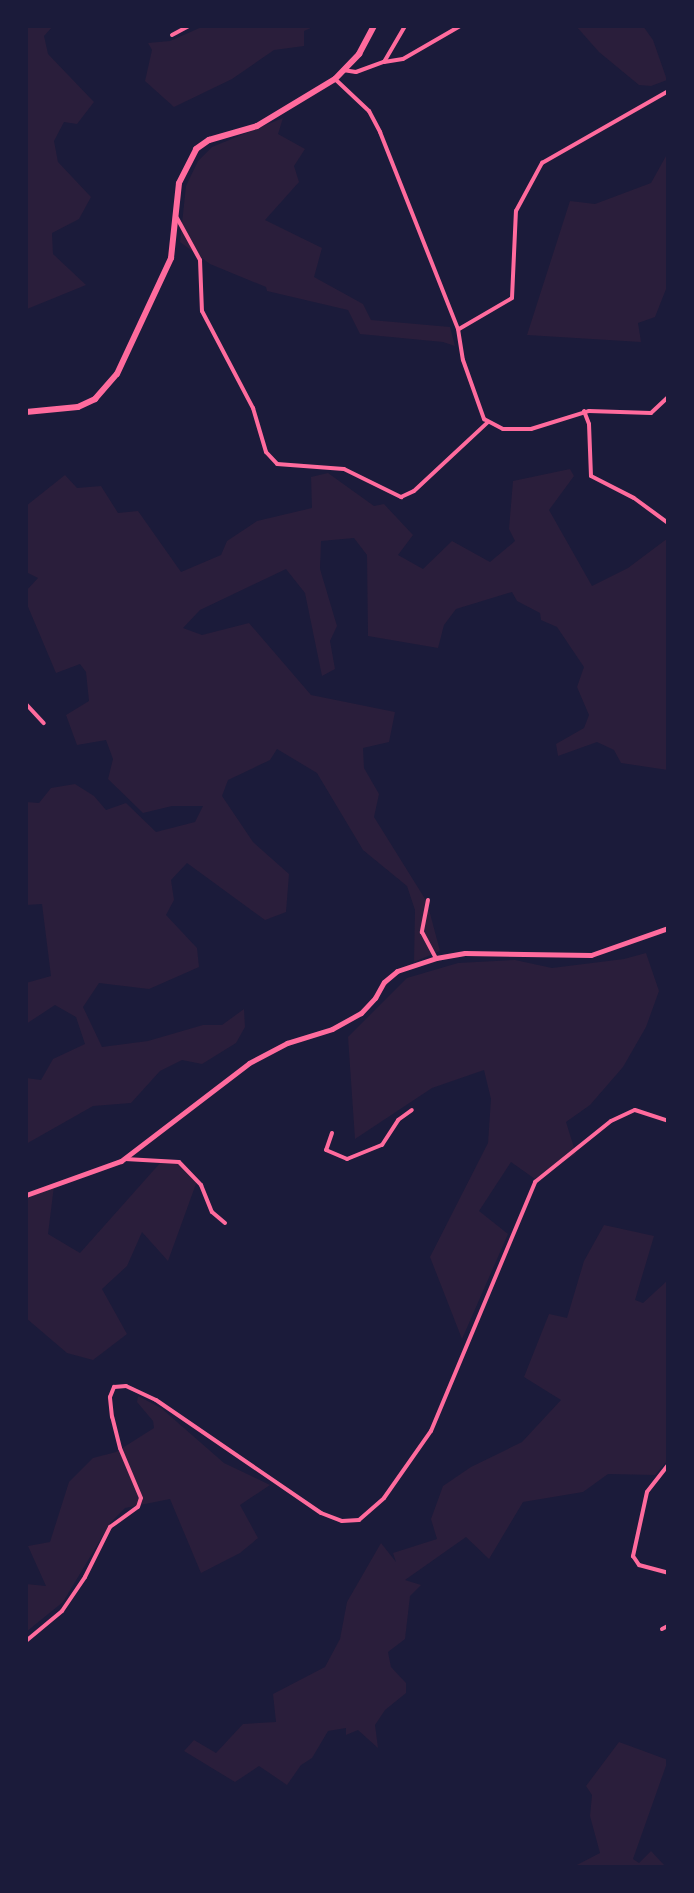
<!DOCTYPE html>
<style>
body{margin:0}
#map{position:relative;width:694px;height:1893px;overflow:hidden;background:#1b1b3a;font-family:"Open Sans",sans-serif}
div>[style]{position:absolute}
.green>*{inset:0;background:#2a1e3b}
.minor>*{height:4px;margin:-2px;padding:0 2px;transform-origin:2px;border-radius:2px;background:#ff6b9d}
.tertiary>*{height:5px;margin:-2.5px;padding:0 2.5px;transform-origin:2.5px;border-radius:2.5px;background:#ff6b9d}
.secondary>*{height:6px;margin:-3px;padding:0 3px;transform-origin:3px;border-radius:3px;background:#ff6b9d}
span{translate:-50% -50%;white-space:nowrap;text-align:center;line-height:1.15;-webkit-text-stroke:6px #1b1b3a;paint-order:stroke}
.frame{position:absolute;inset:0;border:28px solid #1b1b3a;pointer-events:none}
</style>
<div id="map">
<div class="green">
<i style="clip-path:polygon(26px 26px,53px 26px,44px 36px,48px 54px,94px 102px,77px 124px,64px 122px,54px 141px,58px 162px,91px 197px,79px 219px,52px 233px,53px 254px,86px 285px,27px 309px)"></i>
<i style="clip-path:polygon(204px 26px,315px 26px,304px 31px,304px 46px,274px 50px,232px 79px,174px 107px,145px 81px,152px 50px,148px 43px,170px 41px)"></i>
<i style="clip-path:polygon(576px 26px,643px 26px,653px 40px,667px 80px,651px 86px,639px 85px,599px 52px)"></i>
<i style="clip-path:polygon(283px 118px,278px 134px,305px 149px,294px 166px,299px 182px,265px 220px,322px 248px,314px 277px,363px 304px,371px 320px,450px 327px,455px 346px,443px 342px,360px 334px,348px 310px,267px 291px,266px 287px,210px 264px,180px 242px,186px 186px,198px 161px,212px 147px)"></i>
<i style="clip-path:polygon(666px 156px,668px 284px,655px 317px,638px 323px,641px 342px,527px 335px,570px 201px,595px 204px,651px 183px)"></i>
<i style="clip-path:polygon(570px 469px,574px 476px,549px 510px,592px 586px,628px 568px,668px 538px,668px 770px,621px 763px,614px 750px,597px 742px,558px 756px,556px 744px,584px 728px,589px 715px,577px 687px,584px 667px,557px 627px,541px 620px,540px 613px,517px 601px,512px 592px,456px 609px,444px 625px,438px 648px,368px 636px,367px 555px,354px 538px,321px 541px,320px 569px,337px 626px,330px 641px,335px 669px,322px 676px,305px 593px,286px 569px,200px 610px,183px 628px,202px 635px,249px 623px,311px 695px,395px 712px,389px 742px,363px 748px,364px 768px,379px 794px,374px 817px,427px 902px,440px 951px,414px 962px,415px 910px,407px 886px,363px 850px,317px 773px,277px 749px,270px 760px,228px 780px,222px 796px,253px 842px,289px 874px,286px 912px,265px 920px,187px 863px,171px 880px,174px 900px,166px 915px,197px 948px,199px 967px,149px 989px,99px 983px,83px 1007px,102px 1047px,148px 1041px,203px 1025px,222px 1025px,244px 1009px,245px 1027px,236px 1043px,202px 1064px,182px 1060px,160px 1071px,131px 1103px,93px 1106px,26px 1144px,26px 1078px,41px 1080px,53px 1059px,85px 1044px,76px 1017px,55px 1005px,26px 1024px,26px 983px,51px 976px,42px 904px,26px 905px,26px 802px,39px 803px,51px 788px,75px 784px,94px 796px,106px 810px,126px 803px,156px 832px,195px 822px,203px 806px,172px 806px,143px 813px,108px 779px,113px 759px,106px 740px,77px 745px,66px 715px,89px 701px,86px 672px,80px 664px,56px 673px,26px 602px,26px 591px,38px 578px,26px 572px,26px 506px,65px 475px,77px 488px,101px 486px,118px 513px,138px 511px,181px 572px,221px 555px,227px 541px,257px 521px,312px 508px,311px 477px,328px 473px,374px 506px,384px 504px,413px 535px,398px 555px,423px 569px,452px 541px,490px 562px,515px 541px,509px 529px,513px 481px)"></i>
<i style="clip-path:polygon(646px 953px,659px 991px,646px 1027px,623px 1067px,590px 1105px,566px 1122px,576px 1154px,535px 1179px,511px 1162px,479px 1211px,508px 1234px,462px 1339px,430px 1257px,488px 1143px,491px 1099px,484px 1070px,432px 1088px,355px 1139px,348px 1037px,407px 978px,458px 963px,515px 960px,552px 968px,624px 959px)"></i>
<i style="clip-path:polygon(161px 1162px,179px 1162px,197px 1181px,168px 1261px,142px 1232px,127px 1266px,102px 1289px,127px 1334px,93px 1360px,67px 1353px,26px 1318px,26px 1195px,54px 1186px,48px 1234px,80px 1253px)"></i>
<i style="clip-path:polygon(604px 1225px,654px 1236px,635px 1300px,643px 1303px,668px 1280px,668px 1460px,655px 1475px,608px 1474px,583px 1492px,523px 1502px,489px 1559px,466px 1537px,405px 1580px,421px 1585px,410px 1596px,405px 1639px,388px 1652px,391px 1667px,406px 1683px,406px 1693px,385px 1710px,375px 1725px,378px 1748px,358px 1730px,346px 1735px,346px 1728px,328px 1731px,312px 1758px,301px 1765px,287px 1785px,259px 1766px,235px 1782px,184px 1751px,194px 1740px,216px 1753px,243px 1724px,276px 1722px,273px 1694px,325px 1667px,340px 1639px,347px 1602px,381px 1543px,396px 1562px,393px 1553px,437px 1539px,431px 1519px,443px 1486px,471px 1467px,522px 1442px,561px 1400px,524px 1377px,549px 1314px,567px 1318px,584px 1261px)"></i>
<i style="clip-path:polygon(138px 1396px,161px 1408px,224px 1463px,270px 1485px,240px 1505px,258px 1538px,240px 1553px,201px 1573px,170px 1499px,125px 1508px,111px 1522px,63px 1602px,26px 1632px,26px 1584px,46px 1586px,28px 1546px,50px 1542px,69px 1482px,93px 1458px,116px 1452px,154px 1428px,153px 1421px,137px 1402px)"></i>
<i style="clip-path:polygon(619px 1742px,668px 1760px,633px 1859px,639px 1863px,651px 1851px,666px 1867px,573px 1867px,600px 1853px,590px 1816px,592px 1795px,586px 1786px)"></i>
</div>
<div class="minor">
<i style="left:172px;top:35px;width:19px;rotate:-28deg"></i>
<i style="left:384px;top:62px;width:19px;rotate:-9deg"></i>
<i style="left:403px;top:59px;width:66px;rotate:-30.1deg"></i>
<i style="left:343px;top:70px;width:13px;rotate:9deg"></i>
<i style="left:356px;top:72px;width:30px;rotate:-20deg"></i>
<i style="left:384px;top:62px;width:42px;rotate:-59.7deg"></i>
<i style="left:335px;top:79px;width:47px;rotate:43.3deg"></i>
<i style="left:369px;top:111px;width:24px;rotate:62deg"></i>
<i style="left:380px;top:132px;width:212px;rotate:68.4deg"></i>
<i style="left:458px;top:329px;width:31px;rotate:81deg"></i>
<i style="left:463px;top:360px;width:63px;rotate:70.4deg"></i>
<i style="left:484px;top:419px;width:21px;rotate:28deg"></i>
<i style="left:503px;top:429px;width:28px"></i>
<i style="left:531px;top:429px;width:61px;rotate:-17.2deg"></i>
<i style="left:589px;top:411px;width:62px;rotate:1.8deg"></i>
<i style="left:651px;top:413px;width:23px;rotate:-43deg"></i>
<i style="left:177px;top:218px;width:48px;rotate:61.3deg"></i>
<i style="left:200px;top:260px;width:51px;rotate:87.8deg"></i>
<i style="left:202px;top:311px;width:110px;rotate:62.3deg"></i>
<i style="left:253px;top:408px;width:46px;rotate:73.5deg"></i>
<i style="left:266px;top:452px;width:16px;rotate:47deg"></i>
<i style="left:277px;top:464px;width:67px;rotate:4.3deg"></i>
<i style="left:344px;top:469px;width:64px;rotate:26.2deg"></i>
<i style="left:401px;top:497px;width:14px;rotate:-25deg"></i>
<i style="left:414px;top:491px;width:101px;rotate:-43deg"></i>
<i style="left:459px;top:329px;width:61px;rotate:-30.3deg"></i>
<i style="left:512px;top:298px;width:87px;rotate:-87.4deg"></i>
<i style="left:516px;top:211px;width:55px;rotate:-61.6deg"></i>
<i style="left:542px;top:163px;width:145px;rotate:-29.7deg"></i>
<i style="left:584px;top:411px;width:14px;rotate:69deg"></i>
<i style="left:589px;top:424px;width:52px;rotate:87.8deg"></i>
<i style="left:591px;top:476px;width:48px;rotate:27.1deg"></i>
<i style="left:634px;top:498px;width:42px;rotate:36.3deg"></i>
<i style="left:26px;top:704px;width:26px;rotate:47deg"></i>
<i style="left:428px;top:900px;width:33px;rotate:101deg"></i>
<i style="left:422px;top:932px;width:30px;rotate:62deg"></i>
<i style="left:332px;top:1133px;width:18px;rotate:109deg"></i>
<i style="left:326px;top:1150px;width:23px;rotate:23deg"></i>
<i style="left:347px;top:1159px;width:38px;rotate:-22deg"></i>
<i style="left:382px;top:1145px;width:30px;rotate:-57deg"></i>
<i style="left:398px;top:1120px;width:17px;rotate:-36deg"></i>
<i style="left:125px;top:1159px;width:54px;rotate:3.2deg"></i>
<i style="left:179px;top:1162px;width:32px;rotate:46deg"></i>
<i style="left:201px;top:1185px;width:29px;rotate:68deg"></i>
<i style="left:212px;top:1212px;width:17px;rotate:40deg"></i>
<i style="left:668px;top:1465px;width:34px;rotate:128deg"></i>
<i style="left:647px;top:1492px;width:66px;rotate:102.3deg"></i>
<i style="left:633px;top:1556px;width:11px;rotate:56deg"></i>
<i style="left:639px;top:1565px;width:30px;rotate:15deg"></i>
<i style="left:662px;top:1629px;width:7px;rotate:-27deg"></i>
<i style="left:26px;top:1641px;width:47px;rotate:-39.8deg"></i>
<i style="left:62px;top:1611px;width:41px;rotate:-55.9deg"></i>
<i style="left:85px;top:1577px;width:56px;rotate:-63.4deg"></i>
<i style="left:110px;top:1527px;width:34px;rotate:-36deg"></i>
<i style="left:138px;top:1507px;width:9px;rotate:-72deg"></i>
<i style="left:141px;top:1498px;width:54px;rotate:-112.8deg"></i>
<i style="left:120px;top:1448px;width:32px;rotate:-104deg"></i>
<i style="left:112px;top:1417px;width:20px;rotate:-96deg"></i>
<i style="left:110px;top:1397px;width:11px;rotate:-68deg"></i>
<i style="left:114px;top:1387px;width:12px;rotate:-5deg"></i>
<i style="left:126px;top:1386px;width:33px;rotate:25deg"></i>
<i style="left:156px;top:1400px;width:200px;rotate:34.4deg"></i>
<i style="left:321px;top:1513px;width:22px;rotate:21deg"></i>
<i style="left:342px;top:1521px;width:17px;rotate:-3deg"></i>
<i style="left:359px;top:1520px;width:33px;rotate:-41deg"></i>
<i style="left:384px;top:1498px;width:82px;rotate:-55deg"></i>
<i style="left:431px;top:1431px;width:270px;rotate:-67.3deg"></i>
<i style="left:535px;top:1182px;width:97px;rotate:-38.8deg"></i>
<i style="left:611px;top:1121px;width:26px;rotate:-25deg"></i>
<i style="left:635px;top:1110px;width:35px;rotate:18deg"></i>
</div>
<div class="tertiary">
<i style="left:26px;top:1195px;width:101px;rotate:-19.7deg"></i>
<i style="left:121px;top:1161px;width:161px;rotate:-37.4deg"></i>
<i style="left:249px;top:1063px;width:43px;rotate:-27.8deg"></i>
<i style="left:287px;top:1043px;width:47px;rotate:-17.3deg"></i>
<i style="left:332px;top:1029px;width:33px;rotate:-29deg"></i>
<i style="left:361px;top:1013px;width:21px;rotate:-47deg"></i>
<i style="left:375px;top:998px;width:18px;rotate:-61deg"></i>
<i style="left:384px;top:982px;width:17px;rotate:-40deg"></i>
<i style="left:397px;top:971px;width:41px;rotate:-18.4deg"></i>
<i style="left:436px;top:958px;width:29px;rotate:-10deg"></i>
<i style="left:465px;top:953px;width:126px;rotate:0.9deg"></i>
<i style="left:591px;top:955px;width:82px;rotate:-19.3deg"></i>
</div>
<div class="secondary">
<i style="left:26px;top:412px;width:52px;rotate:-5.5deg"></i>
<i style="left:78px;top:407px;width:19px;rotate:-25deg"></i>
<i style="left:95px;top:399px;width:33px;rotate:-49deg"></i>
<i style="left:117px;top:374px;width:128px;rotate:-65deg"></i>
<i style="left:171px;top:258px;width:75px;rotate:-83.9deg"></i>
<i style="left:179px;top:183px;width:38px;rotate:-63deg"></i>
<i style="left:196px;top:149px;width:16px;rotate:-35deg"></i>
<i style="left:209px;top:140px;width:50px;rotate:-16.3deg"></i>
<i style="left:257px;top:126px;width:91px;rotate:-31.1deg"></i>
<i style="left:335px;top:79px;width:35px;rotate:-46deg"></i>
<i style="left:359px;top:54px;width:32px;rotate:-62deg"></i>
</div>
<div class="frame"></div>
</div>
